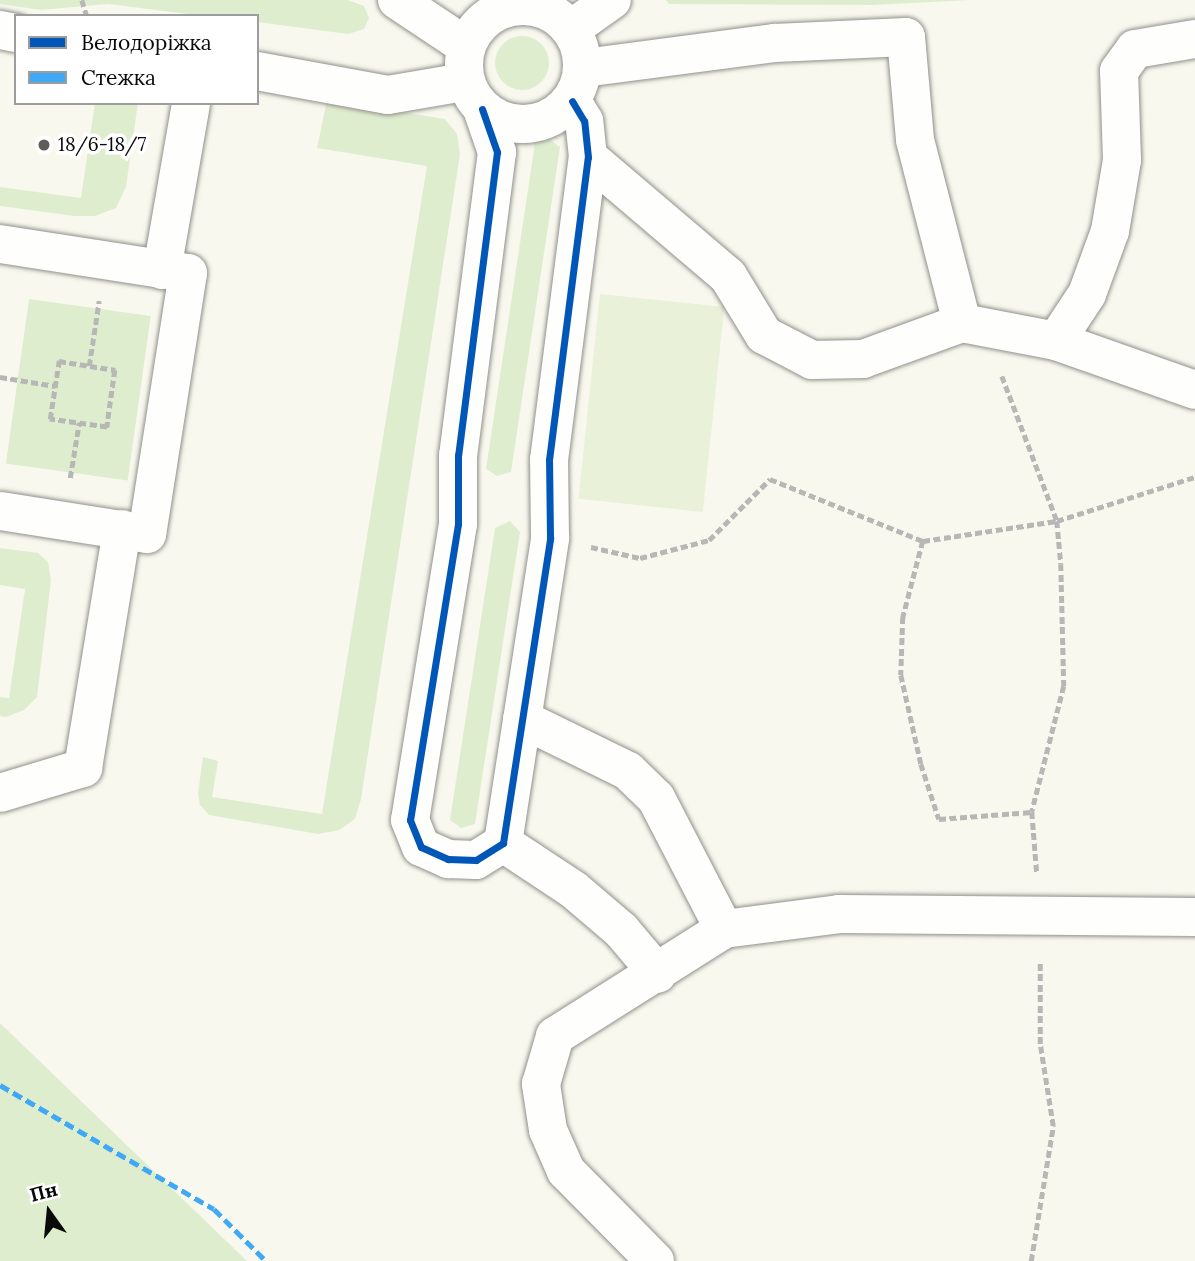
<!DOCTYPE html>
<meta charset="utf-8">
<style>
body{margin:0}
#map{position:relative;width:1195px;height:1261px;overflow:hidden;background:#f8f8ee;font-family:Lora,serif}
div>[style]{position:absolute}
.green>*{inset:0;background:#dfedcf;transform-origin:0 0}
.round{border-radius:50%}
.pitch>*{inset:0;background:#e9f1d9;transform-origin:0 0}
.path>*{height:4.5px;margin-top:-2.25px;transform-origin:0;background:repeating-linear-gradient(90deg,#b7b7b5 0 7px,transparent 0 10.5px)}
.roads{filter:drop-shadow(0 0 2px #91918d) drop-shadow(0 0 2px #91918d)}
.minor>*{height:38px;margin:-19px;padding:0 19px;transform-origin:19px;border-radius:19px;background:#fefefc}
.minor>.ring{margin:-19px;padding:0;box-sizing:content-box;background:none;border:38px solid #fefefc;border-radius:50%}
.quiet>*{height:5px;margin-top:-2.5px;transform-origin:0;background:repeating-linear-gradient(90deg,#3fa9f5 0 10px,transparent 0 15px)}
.cycleway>*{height:7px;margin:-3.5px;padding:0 3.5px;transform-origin:3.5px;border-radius:3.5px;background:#0057b8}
.dots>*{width:19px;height:19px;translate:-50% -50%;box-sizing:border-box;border:4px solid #fff;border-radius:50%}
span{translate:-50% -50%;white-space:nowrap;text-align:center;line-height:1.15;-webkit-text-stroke:7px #fff;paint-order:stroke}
.poi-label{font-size:19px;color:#0a0a0a}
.left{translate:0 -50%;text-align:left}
.legend{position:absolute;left:14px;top:14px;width:245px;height:91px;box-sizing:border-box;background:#fff;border:2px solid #9d9d9d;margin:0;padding:9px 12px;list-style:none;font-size:21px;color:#0a0a0a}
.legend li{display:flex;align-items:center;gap:14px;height:35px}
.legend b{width:35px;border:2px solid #9d9d9d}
.north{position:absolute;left:14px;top:1177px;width:70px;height:70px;-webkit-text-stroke:5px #fff;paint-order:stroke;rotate:345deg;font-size:19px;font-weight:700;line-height:28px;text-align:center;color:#0a0a0a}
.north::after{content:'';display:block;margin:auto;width:24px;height:32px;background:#0a0a0a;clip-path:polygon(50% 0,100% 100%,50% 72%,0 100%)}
</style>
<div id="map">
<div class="green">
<i style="clip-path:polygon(0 0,348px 0,364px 6px,369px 18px,364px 29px,348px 34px,257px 22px,257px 16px,204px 16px,108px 4px,41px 10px,0 4px)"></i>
<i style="clip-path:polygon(666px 0,970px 0,873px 5px,669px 4px)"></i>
<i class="round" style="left:495px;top:36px;width:54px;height:54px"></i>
<i style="clip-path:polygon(327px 100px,445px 119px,457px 134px,460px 154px,361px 799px,355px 819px,339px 830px,318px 834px,209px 815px,200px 805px,198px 793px,203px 757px,218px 761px,212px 797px,322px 814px,427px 166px,317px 148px)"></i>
<i style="clip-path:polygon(95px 103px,138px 103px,126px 187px,116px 208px,95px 216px,74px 216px,0 206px,0 187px,81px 198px)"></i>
<i style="clip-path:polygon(549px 139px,560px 147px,511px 472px,497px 476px,486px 469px,535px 143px)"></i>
<i style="left:29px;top:299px;width:123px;height:166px;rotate:8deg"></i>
<i style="clip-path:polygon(510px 521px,520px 532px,475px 824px,461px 828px,450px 820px,495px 528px)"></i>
<i style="clip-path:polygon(0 548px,38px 553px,48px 562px,51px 580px,37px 697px,24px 710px,6px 717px,0 716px,0 697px,9px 698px,25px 589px,0 585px)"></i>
<i style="clip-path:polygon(0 1023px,247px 1261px,0 1261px)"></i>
</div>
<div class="pitch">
<i style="left:600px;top:294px;width:125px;height:206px;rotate:6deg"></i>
</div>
<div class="path">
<i style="left:82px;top:0;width:17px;rotate:73deg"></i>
<i style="left:59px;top:361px;width:57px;rotate:9.1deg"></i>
<i style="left:115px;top:370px;width:58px;rotate:98deg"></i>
<i style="left:107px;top:427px;width:58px;rotate:-172deg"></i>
<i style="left:50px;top:419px;width:59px;rotate:-81.2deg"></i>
<i style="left:89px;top:366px;width:66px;rotate:-81.3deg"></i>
<i style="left:1002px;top:376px;width:155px;rotate:69.2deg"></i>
<i style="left:1057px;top:521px;width:43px;rotate:84.7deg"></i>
<i style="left:1061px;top:564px;width:122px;rotate:88.6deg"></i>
<i style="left:1064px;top:686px;width:130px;rotate:104.3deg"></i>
<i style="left:1032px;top:812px;width:62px;rotate:85.4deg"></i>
<i style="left:0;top:377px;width:56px;rotate:9.3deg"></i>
<i style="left:70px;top:478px;width:56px;rotate:-80.7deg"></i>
<i style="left:923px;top:541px;width:79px;rotate:104.7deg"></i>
<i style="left:903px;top:617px;width:58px;rotate:92deg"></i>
<i style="left:901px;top:675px;width:91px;rotate:77.3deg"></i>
<i style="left:921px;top:764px;width:58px;rotate:71.9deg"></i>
<i style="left:939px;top:819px;width:93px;rotate:-4.3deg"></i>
<i style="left:591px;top:547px;width:50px;rotate:12.7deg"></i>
<i style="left:640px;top:558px;width:71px;rotate:-14.6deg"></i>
<i style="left:709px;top:540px;width:86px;rotate:-45deg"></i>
<i style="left:770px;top:479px;width:165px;rotate:22.1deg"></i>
<i style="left:923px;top:541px;width:135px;rotate:-8.5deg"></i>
<i style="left:1057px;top:521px;width:145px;rotate:-17.7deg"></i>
<i style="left:1031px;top:1261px;width:137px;rotate:-80.7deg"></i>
<i style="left:1053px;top:1126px;width:83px;rotate:-99deg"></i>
<i style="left:1040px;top:1044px;width:84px;rotate:-90deg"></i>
</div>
<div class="roads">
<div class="minor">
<i style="left:397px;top:0;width:83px;rotate:33.7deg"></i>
<i class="ring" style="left:464px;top:6px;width:80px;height:80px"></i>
<i style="left:571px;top:29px;width:50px;rotate:-35.3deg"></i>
<i style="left:0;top:30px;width:16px;rotate:11deg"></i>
<i style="left:584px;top:68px;width:193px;rotate:-7.5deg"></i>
<i style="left:775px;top:43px;width:131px;rotate:-2.6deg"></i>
<i style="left:906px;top:37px;width:103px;rotate:85deg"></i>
<i style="left:915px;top:140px;width:189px;rotate:75.6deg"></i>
<i style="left:257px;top:71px;width:133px;rotate:10.4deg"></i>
<i style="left:388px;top:95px;width:77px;rotate:-9.7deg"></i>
<i style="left:482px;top:109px;width:46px;rotate:70.8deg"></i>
<i style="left:497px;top:152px;width:305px;rotate:97.3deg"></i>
<i style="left:458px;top:455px;width:69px;rotate:90deg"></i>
<i style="left:458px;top:524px;width:300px;rotate:99.2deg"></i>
<i style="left:410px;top:820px;width:29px;rotate:68deg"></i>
<i style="left:421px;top:847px;width:30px;rotate:24deg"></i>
<i style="left:448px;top:859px;width:28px;rotate:2deg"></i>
<i style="left:476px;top:860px;width:32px;rotate:-32deg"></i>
<i style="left:503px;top:843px;width:309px;rotate:-81.2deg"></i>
<i style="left:550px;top:538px;width:78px;rotate:-90.7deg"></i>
<i style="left:549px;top:460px;width:305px;rotate:-82.7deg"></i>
<i style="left:588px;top:157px;width:36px;rotate:-96deg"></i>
<i style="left:584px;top:121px;width:23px;rotate:-121deg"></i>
<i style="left:588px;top:157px;width:184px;rotate:40.4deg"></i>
<i style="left:728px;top:276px;width:69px;rotate:58.6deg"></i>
<i style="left:764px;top:335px;width:54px;rotate:27.5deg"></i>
<i style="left:812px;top:360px;width:51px;rotate:-1.1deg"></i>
<i style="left:863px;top:359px;width:105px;rotate:-20deg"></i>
<i style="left:962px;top:323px;width:96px;rotate:10.8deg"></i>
<i style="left:1056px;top:341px;width:147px;rotate:19.4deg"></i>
<i style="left:0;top:244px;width:190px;rotate:8.8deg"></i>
<i style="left:188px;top:273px;width:264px;rotate:98.9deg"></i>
<i style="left:147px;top:534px;width:149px;rotate:-171.1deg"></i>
<i style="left:162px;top:270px;width:169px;rotate:-80.1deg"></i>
<i style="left:1056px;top:341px;width:56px;rotate:-56.6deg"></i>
<i style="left:1087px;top:294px;width:67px;rotate:-69.9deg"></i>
<i style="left:1110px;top:231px;width:72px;rotate:-80.4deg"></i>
<i style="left:1122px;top:160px;width:89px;rotate:-91.9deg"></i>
<i style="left:1119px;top:71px;width:27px;rotate:-54deg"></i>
<i style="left:1135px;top:49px;width:61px;rotate:-9.5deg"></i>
<i style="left:522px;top:719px;width:118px;rotate:26.1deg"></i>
<i style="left:628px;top:771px;width:39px;rotate:44deg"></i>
<i style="left:656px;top:798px;width:148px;rotate:62.6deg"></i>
<i style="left:0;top:793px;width:87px;rotate:-16.8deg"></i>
<i style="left:83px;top:768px;width:242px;rotate:-80.7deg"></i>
<i style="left:503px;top:843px;width:85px;rotate:33.5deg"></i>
<i style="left:574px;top:890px;width:62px;rotate:40.4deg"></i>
<i style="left:621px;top:930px;width:57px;rotate:49.9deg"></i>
<i style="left:655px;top:1261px;width:127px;rotate:-134.7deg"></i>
<i style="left:566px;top:1171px;width:45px;rotate:-113.7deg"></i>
<i style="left:548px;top:1130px;width:47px;rotate:-98.7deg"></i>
<i style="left:541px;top:1084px;width:50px;rotate:-73.7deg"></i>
<i style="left:555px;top:1036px;width:200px;rotate:-32.3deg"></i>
<i style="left:724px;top:929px;width:116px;rotate:-7.4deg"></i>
<i style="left:839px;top:914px;width:356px;rotate:0.5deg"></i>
</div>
</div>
<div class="quiet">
<i style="left:0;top:1085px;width:247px;rotate:30.1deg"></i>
<i style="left:214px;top:1209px;width:74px;rotate:45deg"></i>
</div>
<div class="cycleway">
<i style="left:482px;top:109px;width:46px;rotate:70.8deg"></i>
<i style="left:497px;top:152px;width:305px;rotate:97.3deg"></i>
<i style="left:458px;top:455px;width:69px;rotate:90deg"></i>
<i style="left:458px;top:524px;width:300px;rotate:99.2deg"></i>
<i style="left:410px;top:820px;width:29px;rotate:68deg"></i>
<i style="left:421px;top:847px;width:30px;rotate:24deg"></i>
<i style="left:448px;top:859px;width:28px;rotate:2deg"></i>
<i style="left:476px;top:860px;width:32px;rotate:-32deg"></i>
<i style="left:503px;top:843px;width:309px;rotate:-81.2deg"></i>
<i style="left:550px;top:538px;width:78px;rotate:-90.7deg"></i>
<i style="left:549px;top:460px;width:305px;rotate:-82.7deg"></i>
<i style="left:588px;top:157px;width:36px;rotate:-96deg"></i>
<i style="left:584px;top:121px;width:23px;rotate:-121deg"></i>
</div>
<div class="dots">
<i style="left:44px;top:145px;background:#5d5d5a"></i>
</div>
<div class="poi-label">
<span class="left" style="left:58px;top:145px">18/6-18/7</span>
</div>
<ul class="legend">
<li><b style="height:9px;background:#0057b8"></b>Велодоріжка</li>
<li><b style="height:9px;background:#3fa9f5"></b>Стежка</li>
</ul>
<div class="north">Пн</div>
</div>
